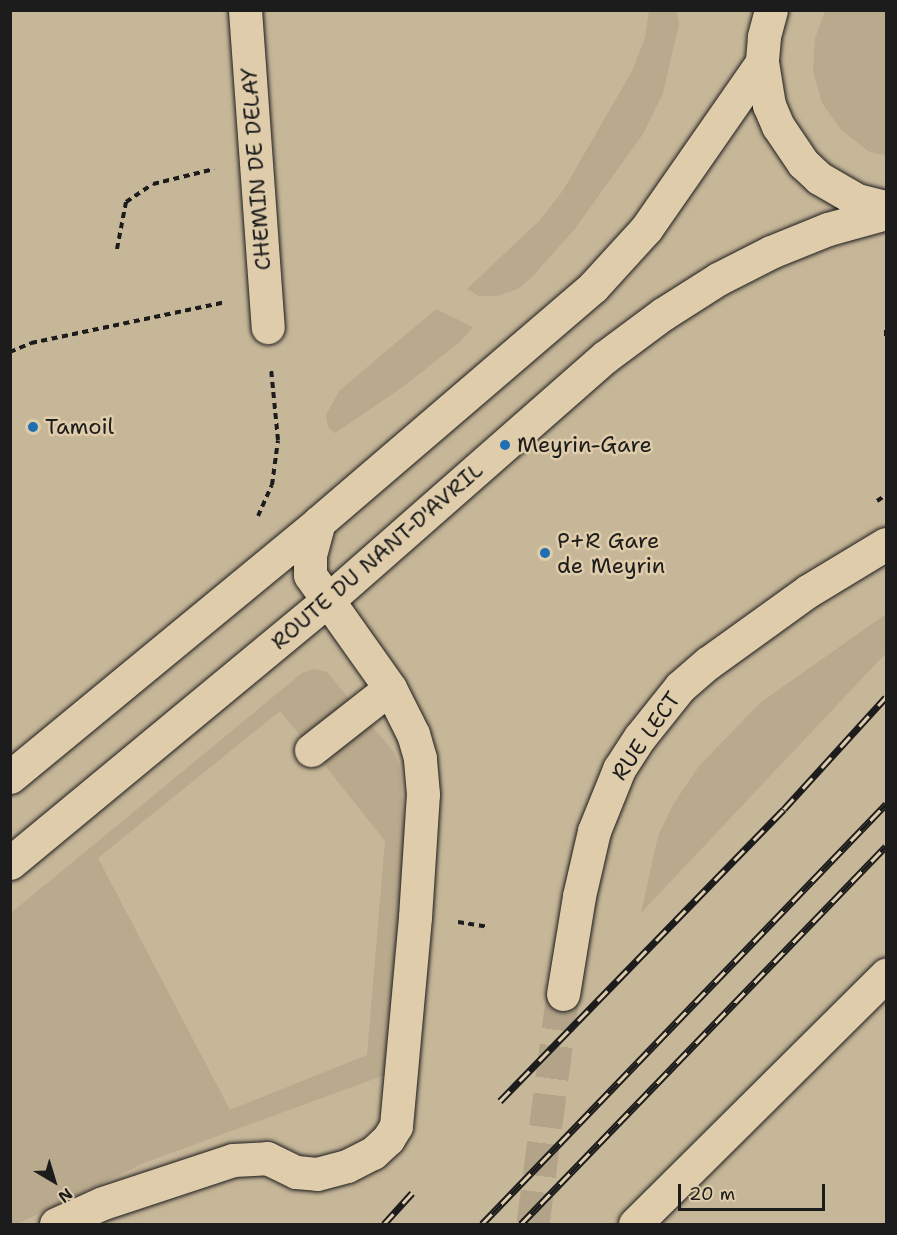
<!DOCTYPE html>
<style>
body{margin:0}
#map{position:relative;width:897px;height:1235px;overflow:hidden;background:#d7c5a4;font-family:"Shantell Sans",sans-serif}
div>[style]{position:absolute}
.built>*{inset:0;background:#c7b799;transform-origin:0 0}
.green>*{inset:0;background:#b9a98d}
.major-tunnel>*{height:33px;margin-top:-16.5px;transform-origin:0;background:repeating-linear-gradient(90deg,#b2a389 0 33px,transparent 0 49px)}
.path>*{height:4px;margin-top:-2px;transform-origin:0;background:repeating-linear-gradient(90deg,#1c1c1c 0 6px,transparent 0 10.5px)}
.roads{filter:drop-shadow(0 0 2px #1c1c1c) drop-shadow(0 0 2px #1c1c1c)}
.minor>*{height:33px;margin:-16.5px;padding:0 16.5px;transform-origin:16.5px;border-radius:16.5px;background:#dfccaa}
.major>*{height:33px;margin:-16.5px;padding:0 16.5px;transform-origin:16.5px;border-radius:16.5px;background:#dfccaa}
.rail>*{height:7px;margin-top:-3.5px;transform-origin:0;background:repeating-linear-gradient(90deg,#dfccaa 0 14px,#1c1c1c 0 28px);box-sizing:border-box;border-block:2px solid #1c1c1c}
.dots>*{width:16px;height:16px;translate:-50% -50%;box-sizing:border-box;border:3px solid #dfccaa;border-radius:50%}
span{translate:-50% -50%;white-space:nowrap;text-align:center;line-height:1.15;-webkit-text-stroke:5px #dfccaa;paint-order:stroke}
.street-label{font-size:22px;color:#1c1c1c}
.poi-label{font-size:22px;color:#1c1c1c}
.left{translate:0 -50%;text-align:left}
.frame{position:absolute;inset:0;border:12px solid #1c1c1c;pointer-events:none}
.north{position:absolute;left:24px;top:1151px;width:60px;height:60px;-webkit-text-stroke:4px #dfccaa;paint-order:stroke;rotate:142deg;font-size:16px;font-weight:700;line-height:24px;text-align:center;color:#1c1c1c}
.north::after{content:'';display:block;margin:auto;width:21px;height:27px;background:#1c1c1c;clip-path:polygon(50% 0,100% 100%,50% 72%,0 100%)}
.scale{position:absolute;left:678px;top:1184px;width:147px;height:27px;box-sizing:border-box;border:3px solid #1c1c1c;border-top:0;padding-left:8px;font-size:18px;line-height:21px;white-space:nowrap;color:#1c1c1c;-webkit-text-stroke:4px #dfccaa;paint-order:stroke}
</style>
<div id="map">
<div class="built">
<i style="left:10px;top:11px;width:876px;height:1213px"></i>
</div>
<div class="green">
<i style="clip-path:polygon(649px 11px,676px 11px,679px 24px,663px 93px,643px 134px,574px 230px,532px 277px,518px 289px,497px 296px,479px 296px,467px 289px,540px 220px,564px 189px,632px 71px,645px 38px)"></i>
<i style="clip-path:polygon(825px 11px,886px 11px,886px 156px,868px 151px,841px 130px,822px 103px,813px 71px,815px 38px)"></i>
<i style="clip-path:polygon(436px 309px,473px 327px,461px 341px,400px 389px,335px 433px,328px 427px,326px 415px,339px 391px)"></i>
<i style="clip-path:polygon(886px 614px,886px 653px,641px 913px,658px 836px,674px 803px,699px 766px,760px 703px)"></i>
<i style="clip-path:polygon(314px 669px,327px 672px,351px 701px,303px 739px,280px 711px,98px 858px,230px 1110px,367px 1055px,385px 841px,319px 758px,366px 719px,394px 752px,400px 768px,405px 841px,385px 1075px,144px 1163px,17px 1224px,11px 1224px,11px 913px,302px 673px)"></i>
</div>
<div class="major-tunnel">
<i style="left:533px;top:1224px;width:232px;rotate:-82.6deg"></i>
</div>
<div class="path">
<i style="left:117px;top:249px;width:48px;rotate:-79.2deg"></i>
<i style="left:126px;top:202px;width:32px;rotate:-34deg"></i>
<i style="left:153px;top:184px;width:63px;rotate:-13.8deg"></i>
<i style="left:886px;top:330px;width:6px;rotate:90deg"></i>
<i style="left:10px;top:352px;width:23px;rotate:-23deg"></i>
<i style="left:31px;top:343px;width:198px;rotate:-11.9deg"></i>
<i style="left:877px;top:501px;width:11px;rotate:-34deg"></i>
<i style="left:258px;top:516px;width:34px;rotate:-66deg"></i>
<i style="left:272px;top:485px;width:45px;rotate:-82.4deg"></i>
<i style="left:278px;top:440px;width:72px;rotate:-95.6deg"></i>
<i style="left:458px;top:922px;width:30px;rotate:9deg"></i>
</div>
<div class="roads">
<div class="minor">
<i style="left:245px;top:10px;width:318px;rotate:85.9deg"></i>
<i style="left:311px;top:750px;width:100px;rotate:-38.1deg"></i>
<i style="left:56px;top:1224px;width:51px;rotate:-24.1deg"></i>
<i style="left:103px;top:1203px;width:137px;rotate:-18.3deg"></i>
<i style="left:233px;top:1160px;width:34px;rotate:-3deg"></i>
<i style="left:267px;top:1158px;width:32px;rotate:26deg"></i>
<i style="left:296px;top:1172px;width:21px;rotate:5deg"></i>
<i style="left:317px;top:1174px;width:31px;rotate:-15deg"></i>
<i style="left:347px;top:1166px;width:29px;rotate:-27deg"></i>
<i style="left:373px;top:1153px;width:21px;rotate:-43deg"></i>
<i style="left:388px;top:1139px;width:15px;rotate:-58deg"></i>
<i style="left:396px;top:1126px;width:210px;rotate:-84.8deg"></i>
<i style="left:415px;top:917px;width:123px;rotate:-86.3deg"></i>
<i style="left:423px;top:794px;width:36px;rotate:-95deg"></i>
<i style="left:420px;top:758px;width:25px;rotate:-106deg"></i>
<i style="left:413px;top:734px;width:51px;rotate:-116.6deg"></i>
<i style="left:390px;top:688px;width:138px;rotate:-125.3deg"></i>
<i style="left:310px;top:575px;width:20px;rotate:-90deg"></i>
<i style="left:310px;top:555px;width:34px;rotate:-75deg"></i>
<i style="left:635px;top:1224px;width:354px;rotate:-44.8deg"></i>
</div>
<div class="major">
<i style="left:771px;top:10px;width:28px;rotate:105deg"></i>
<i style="left:764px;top:37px;width:25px;rotate:95deg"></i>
<i style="left:762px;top:62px;width:44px;rotate:80.8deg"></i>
<i style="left:769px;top:105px;width:23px;rotate:67deg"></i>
<i style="left:778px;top:126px;width:45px;rotate:56deg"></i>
<i style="left:803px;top:163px;width:22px;rotate:43deg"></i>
<i style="left:819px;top:178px;width:44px;rotate:30.1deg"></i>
<i style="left:857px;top:200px;width:30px;rotate:14deg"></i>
<i style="left:10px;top:777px;width:401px;rotate:-39.5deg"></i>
<i style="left:319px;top:522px;width:361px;rotate:-40.6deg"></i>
<i style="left:593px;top:287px;width:79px;rotate:-47.6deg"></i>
<i style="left:646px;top:229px;width:203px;rotate:-55.2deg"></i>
<i style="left:10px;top:863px;width:411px;rotate:-39.6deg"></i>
<i style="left:327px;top:601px;width:370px;rotate:-41.3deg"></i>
<i style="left:605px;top:357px;width:72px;rotate:-36.6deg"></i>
<i style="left:663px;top:314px;width:65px;rotate:-32.5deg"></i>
<i style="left:718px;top:279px;width:59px;rotate:-27deg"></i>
<i style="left:771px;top:252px;width:61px;rotate:-22deg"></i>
<i style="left:828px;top:229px;width:60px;rotate:-15.4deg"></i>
<i style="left:563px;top:994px;width:99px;rotate:-80.7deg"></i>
<i style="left:579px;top:896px;width:67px;rotate:-77deg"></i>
<i style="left:594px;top:831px;width:67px;rotate:-68deg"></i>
<i style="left:619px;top:769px;width:38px;rotate:-57deg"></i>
<i style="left:640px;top:737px;width:64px;rotate:-51.3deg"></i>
<i style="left:680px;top:687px;width:37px;rotate:-41deg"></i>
<i style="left:708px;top:663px;width:123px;rotate:-35.8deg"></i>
<i style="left:808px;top:591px;width:91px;rotate:-31.1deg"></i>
</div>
</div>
<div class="rail">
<i style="left:500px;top:1101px;width:407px;rotate:-45.8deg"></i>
<i style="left:784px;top:809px;width:151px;rotate:-47.7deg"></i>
<i style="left:384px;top:1224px;width:42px;rotate:-47.9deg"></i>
<i style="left:482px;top:1224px;width:583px;rotate:-46.11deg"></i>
<i style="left:521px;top:1224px;width:525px;rotate:-46deg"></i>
</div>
<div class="dots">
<i style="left:33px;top:427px;background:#1f6fb2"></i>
<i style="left:505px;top:445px;background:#1f6fb2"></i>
<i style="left:545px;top:553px;background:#1f6fb2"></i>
</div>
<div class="street-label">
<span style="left:256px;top:169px;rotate:-94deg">CHEMIN DE DELAY</span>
<span style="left:377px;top:556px;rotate:-41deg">ROUTE DU NANT-D'AVRIL</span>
<span style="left:646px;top:736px;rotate:-55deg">RUE LECT</span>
</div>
<div class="poi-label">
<span class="left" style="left:45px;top:427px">Tamoil</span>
<span class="left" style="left:517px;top:445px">Meyrin-Gare</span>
<span class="left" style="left:557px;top:553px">P+R Gare<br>de Meyrin</span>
</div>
<div class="frame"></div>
<div class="north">N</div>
<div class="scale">20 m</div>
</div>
